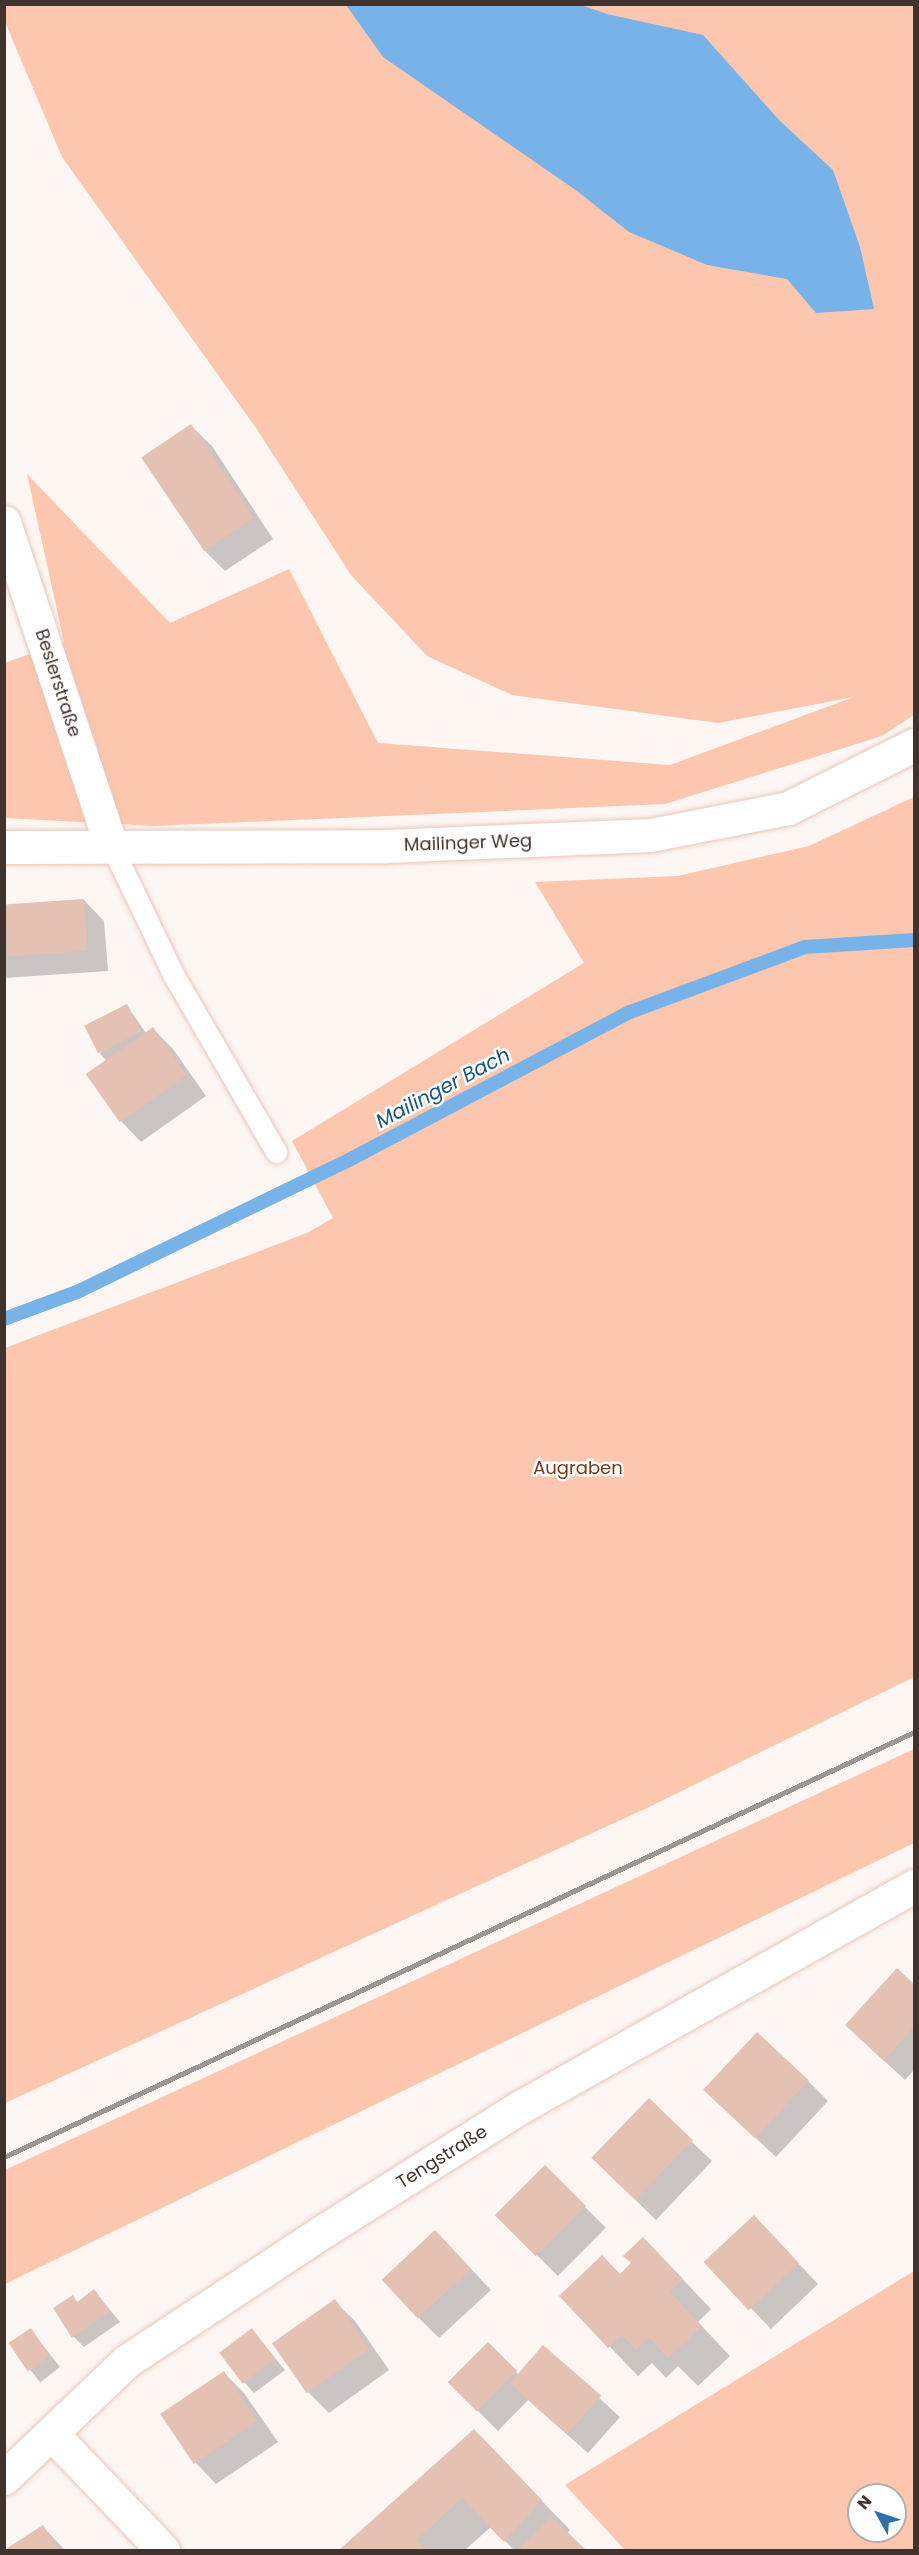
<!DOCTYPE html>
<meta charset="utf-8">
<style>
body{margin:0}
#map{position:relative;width:919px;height:2555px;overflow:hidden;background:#fdf6f3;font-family:Poppins,sans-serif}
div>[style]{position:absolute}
.green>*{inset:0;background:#fdc6af}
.water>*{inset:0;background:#77b3e8}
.shadow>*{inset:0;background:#0003;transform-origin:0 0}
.stream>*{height:14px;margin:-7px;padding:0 7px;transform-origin:7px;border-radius:7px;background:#77b3e8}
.building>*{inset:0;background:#e4c1b2;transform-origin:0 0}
.roads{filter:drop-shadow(0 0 2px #e9c6b8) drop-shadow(0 0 2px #e9c6b8)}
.service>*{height:21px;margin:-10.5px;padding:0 10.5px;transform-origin:10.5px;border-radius:10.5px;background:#fff}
.minor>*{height:33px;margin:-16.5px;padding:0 16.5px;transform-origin:16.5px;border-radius:16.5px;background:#fff}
.rail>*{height:4.5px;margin:-2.25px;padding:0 2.25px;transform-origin:2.25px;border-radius:2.25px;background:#9f9591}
span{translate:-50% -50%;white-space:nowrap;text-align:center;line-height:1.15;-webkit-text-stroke:5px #fff;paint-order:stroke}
.street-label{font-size:18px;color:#40332d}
.park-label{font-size:18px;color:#793717}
.water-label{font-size:20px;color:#145788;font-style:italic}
.frame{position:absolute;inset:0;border:6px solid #40332d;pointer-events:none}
.north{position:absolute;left:847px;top:2483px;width:60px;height:60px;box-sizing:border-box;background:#fff;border:2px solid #b3adab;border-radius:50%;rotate:310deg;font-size:16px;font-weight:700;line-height:24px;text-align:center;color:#40332d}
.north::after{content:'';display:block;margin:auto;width:21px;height:27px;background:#2f71a7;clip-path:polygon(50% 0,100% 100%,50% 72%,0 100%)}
</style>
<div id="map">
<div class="green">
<i style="clip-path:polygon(5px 5px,914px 5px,914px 715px,882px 736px,665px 804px,154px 826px,5px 818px,4px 663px,64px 642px,27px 474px,170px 623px,289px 569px,378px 743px,670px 765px,854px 697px,718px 723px,512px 695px,427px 656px,351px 575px,256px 428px,62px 157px,5px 22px)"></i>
<i style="clip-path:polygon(914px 797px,914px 1677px,649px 1807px,5px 2103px,5px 1348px,307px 1233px,333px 1218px,292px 1141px,584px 963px,535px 882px,678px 876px,809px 846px)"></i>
<i style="clip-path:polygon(914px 1749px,914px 1843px,5px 2284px,5px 2170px)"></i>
<i style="clip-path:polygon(evenodd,914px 2271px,914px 2550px,625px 2550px,565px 2485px,914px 2271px,859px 2495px,895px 2495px,895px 2531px,859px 2531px,859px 2495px)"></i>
</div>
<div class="water">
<i style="clip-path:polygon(346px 5px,581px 5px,607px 14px,703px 35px,779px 120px,833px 170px,860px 247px,874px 309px,816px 313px,787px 279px,707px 265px,629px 232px,577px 191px,383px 57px)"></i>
</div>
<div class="shadow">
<i style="clip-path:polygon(191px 426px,212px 446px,273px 539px,225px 571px,204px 550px,143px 458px)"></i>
<i style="clip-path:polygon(84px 900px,104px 921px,108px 971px,5px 978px,4px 906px)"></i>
<i style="clip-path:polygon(127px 1006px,146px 1033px,153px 1029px,173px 1049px,206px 1096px,141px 1142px,121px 1121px,88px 1074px,107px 1061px,100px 1054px)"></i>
<i style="clip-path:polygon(897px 1970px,914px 1986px,914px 2070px,905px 2080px,868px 2046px)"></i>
<i style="clip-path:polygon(808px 2081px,828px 2101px,776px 2157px,726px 2110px)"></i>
<i style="clip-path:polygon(691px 2141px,712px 2161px,656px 2220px,614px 2179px)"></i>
<i style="left:545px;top:2167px;width:86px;height:68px;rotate:45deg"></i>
<i style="clip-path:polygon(774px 2238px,818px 2284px,771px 2329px,751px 2308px)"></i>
<i style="clip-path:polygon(456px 2253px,491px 2290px,439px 2338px,419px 2318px)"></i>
<i style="clip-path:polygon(672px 2268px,711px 2309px,698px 2322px,730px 2356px,698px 2386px,678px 2366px,666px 2378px,652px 2363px,638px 2376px,561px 2296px)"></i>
<i style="clip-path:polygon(94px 2291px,120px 2322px,84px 2347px,74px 2337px,72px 2297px,78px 2303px)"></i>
<i style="clip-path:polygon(334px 2301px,355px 2321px,389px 2370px,329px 2413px,308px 2392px,274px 2343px)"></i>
<i style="left:31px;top:2330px;width:47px;height:25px;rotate:52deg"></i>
<i style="clip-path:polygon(252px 2330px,285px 2370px,254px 2393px,244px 2382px)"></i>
<i style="clip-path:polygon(488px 2344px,519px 2375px,543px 2347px,620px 2417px,588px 2453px,528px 2400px,498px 2431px,450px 2383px)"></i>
<i style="clip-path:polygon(224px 2373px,244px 2393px,278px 2442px,216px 2484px,196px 2463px,162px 2415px)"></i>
<i style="clip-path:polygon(474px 2431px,570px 2530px,567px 2534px,584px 2550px,514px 2550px,491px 2527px,465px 2550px,341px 2550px)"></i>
<i style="clip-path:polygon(43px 2527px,65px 2550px,6px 2550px)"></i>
</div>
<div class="stream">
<i style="left:4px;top:1319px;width:78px;rotate:-20.3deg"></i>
<i style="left:77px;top:1292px;width:300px;rotate:-25.9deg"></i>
<i style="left:347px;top:1161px;width:320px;rotate:-27.8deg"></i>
<i style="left:630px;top:1012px;width:187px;rotate:-20.4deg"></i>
<i style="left:805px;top:947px;width:109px;rotate:-3.7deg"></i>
</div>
<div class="building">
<i style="left:191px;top:424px;width:113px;height:60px;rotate:56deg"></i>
<i style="left:84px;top:899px;width:52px;height:80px;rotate:86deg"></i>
<i style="left:127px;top:1004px;width:31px;height:48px;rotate:63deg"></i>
<i style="left:153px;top:1027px;width:59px;height:82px;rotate:55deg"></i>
<i style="clip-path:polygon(897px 1968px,914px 1984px,914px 2027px,884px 2061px,845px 2025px)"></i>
<i style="left:757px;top:2032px;width:71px;height:79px;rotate:43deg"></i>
<i style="left:649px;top:2098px;width:61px;height:83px;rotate:44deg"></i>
<i style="left:545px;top:2165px;width:58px;height:71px;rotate:45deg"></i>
<i style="left:754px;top:2215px;width:66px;height:69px;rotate:47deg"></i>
<i style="left:435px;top:2230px;width:53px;height:73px;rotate:47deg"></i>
<i style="clip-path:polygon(643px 2237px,683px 2279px,670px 2292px,702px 2326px,668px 2358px,649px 2338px,636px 2350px,622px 2335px,608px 2348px,559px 2296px,602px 2255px,620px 2274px,631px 2263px,623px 2256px)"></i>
<i style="clip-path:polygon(94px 2289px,110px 2311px,72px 2338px,53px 2308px,73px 2295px,77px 2302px)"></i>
<i style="left:335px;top:2299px;width:61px;height:77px;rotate:55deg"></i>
<i style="left:31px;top:2328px;width:34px;height:27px;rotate:56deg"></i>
<i style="left:252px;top:2328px;width:39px;height:41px;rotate:53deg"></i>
<i style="left:488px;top:2342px;width:41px;height:57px;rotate:45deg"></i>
<i style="left:543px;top:2345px;width:77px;height:51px;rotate:41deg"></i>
<i style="left:224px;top:2371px;width:60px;height:77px;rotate:56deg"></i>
<i style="clip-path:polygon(474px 2429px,542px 2500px,504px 2542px,462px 2498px,417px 2540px,426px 2550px,339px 2550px)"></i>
<i style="clip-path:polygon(552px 2517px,586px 2550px,518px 2550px)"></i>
<i style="clip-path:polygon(43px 2525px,59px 2550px,4px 2550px,12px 2545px)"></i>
</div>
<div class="roads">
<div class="service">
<i style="left:111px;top:845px;width:143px;rotate:64.3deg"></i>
<i style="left:173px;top:974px;width:206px;rotate:59.9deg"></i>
</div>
<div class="minor">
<i style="left:4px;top:522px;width:340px;rotate:71.7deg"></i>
<i style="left:4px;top:847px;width:382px;rotate:-0.1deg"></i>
<i style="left:386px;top:846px;width:265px;rotate:-2.4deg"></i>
<i style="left:651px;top:835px;width:140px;rotate:-11.1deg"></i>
<i style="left:788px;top:808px;width:141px;rotate:-26.6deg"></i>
<i style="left:52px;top:2434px;width:161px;rotate:46.3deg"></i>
<i style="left:4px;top:2478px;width:170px;rotate:-43.6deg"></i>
<i style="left:127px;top:2361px;width:237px;rotate:-33.5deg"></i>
<i style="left:325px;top:2230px;width:233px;rotate:-32.2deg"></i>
<i style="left:522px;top:2106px;width:450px;rotate:-29.3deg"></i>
</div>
</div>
<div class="rail">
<i style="left:4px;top:2157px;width:1004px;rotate:-25.03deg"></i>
</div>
<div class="street-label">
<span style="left:58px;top:683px;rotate:72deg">Beslerstraße</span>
<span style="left:468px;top:843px;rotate:-2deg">Mailinger Weg</span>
<span style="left:442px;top:2157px;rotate:-32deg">Tengstraße</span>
</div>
<div class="park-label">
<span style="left:578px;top:1468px">Augraben</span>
</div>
<div class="water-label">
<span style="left:443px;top:1088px;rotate:-28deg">Mailinger Bach</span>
</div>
<div class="frame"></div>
<div class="north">N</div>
</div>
